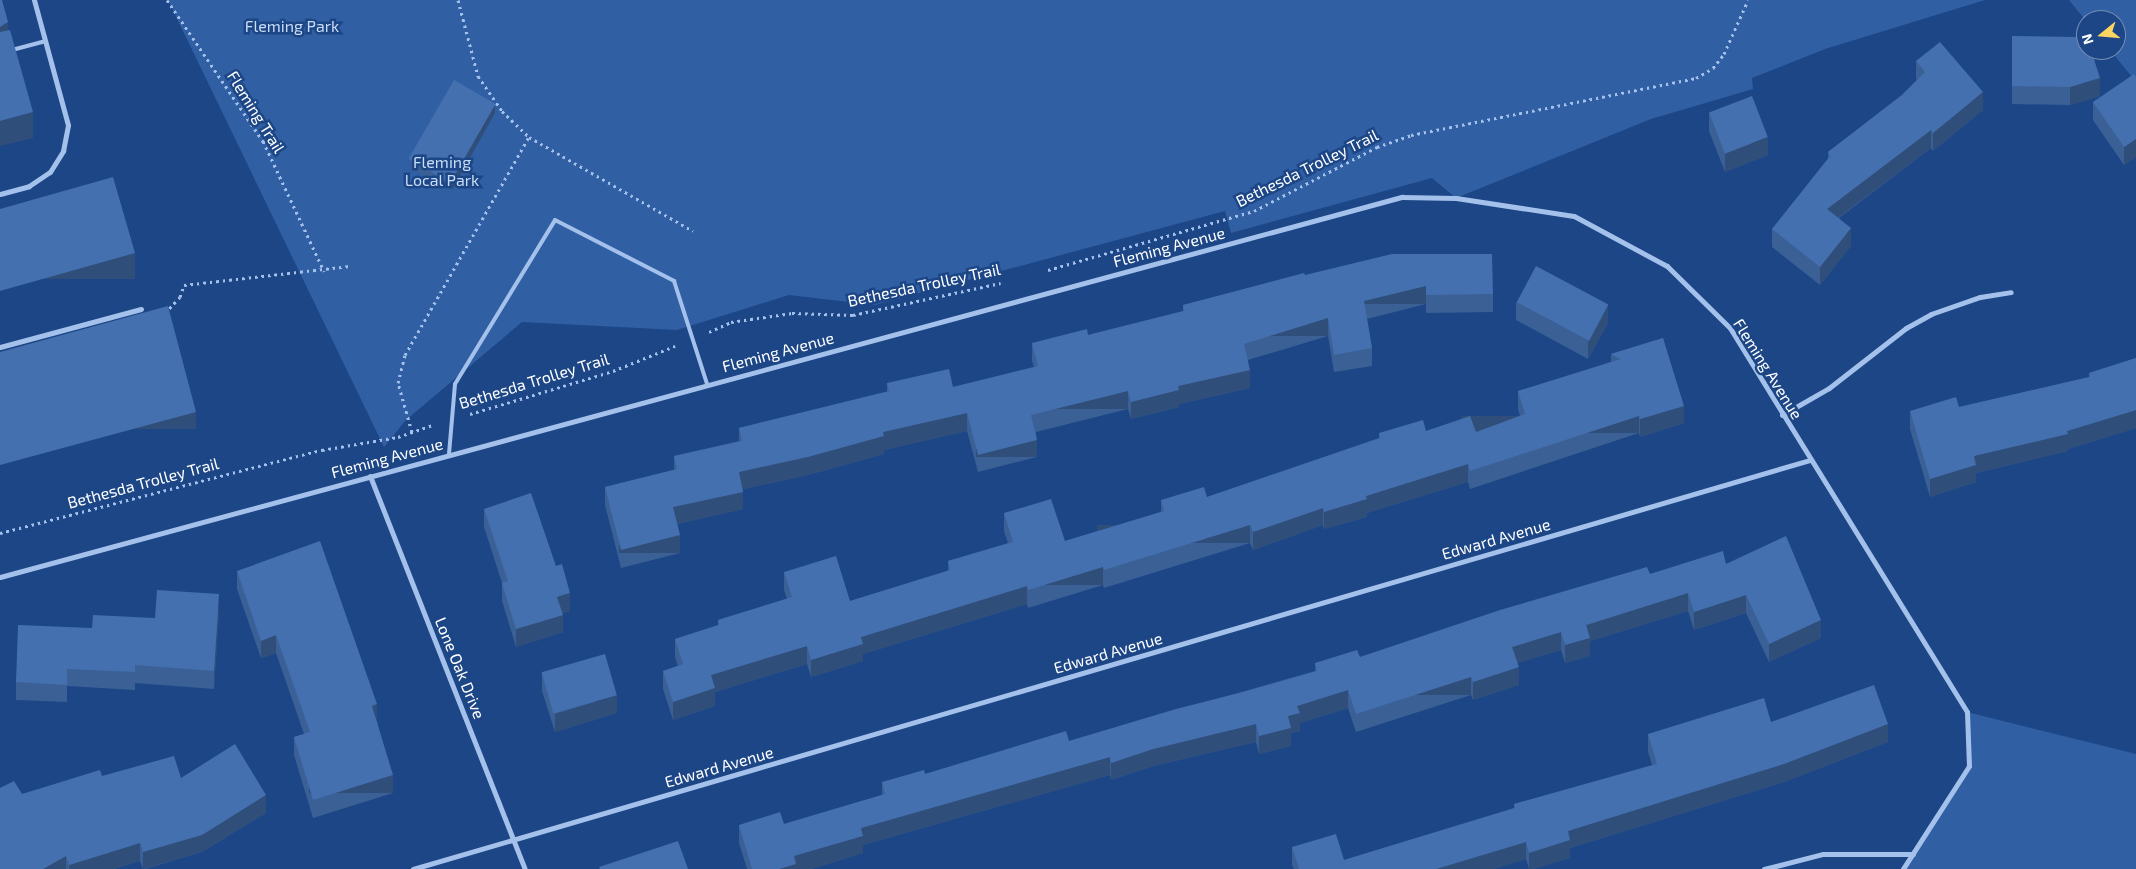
<!DOCTYPE html>
<style>
body{margin:0}
#map{position:relative;width:2136px;height:869px;overflow:hidden;background:#1c4686;font-family:"Exo 2",sans-serif}
div>[style]{position:absolute}
.green>*{inset:0;background:#305fa4}
.path>*{height:3px;margin-top:-1.5px;transform-origin:0;background:repeating-linear-gradient(90deg,#a4c1eb 0 2.5px,transparent 0 6.5px)}
.lane>*{height:4px;margin:-2px;padding:0 2px;transform-origin:2px;border-radius:2px;background:#a4c1eb}
.street>*{height:5px;margin:-2.5px;padding:0 2.5px;transform-origin:2.5px;border-radius:2.5px;background:#a4c1eb}
.wall>*{inset:0;background:#3a6096}
.shaded-wall>*{inset:0;background:#304e7a;transform-origin:0 0}
.building>*{inset:0;background:#4470af;transform-origin:0 0}
span{translate:-50% -50%;white-space:nowrap;text-align:center;line-height:1.15;-webkit-text-stroke:5px #1c4686;paint-order:stroke}
.park-label{font-size:16px;color:#c9ddf8}
.street-label{font-size:16px;color:#fff}
.north{position:absolute;left:2076px;top:10px;width:50px;height:50px;box-sizing:border-box;background:#1c4686;border:1px solid #7790b6;border-radius:50%;rotate:253deg;font-size:14px;font-weight:700;line-height:20px;text-align:center;color:#fff}
.north::after{content:'';display:block;margin:auto;width:18px;height:22px;background:#fbd562;clip-path:polygon(50% 0,100% 100%,50% 72%,0 100%)}
</style>
<div id="map">
<div class="green">
<i style="clip-path:polygon(168px 0,1985px 0,1825px 49px,1752px 78px,1753px 89px,1651px 119px,1456px 198px,1432px 178px,1231px 233px,1225px 211px,875px 305px,789px 295px,677px 330px,522px 322px,406px 420px,384px 447px)"></i>
<i style="clip-path:polygon(2069px 0,2136px 0,2136px 82px,2110px 50px,2116px 50px,2116px 20px,2086px 21px)"></i>
<i style="clip-path:polygon(1967px 712px,2136px 754px,2136px 869px,1903px 869px,1969px 766px)"></i>
</div>
<div class="path">
<i style="left:167px;top:0;width:171px;rotate:55.8deg"></i>
<i style="left:263px;top:141px;width:144px;rotate:64.9deg"></i>
<i style="left:458px;top:0;width:79px;rotate:75.3deg"></i>
<i style="left:478px;top:76px;width:42px;rotate:55.6deg"></i>
<i style="left:502px;top:111px;width:37px;rotate:44deg"></i>
<i style="left:1048px;top:270px;width:214px;rotate:-16deg"></i>
<i style="left:1254px;top:211px;width:139px;rotate:-27.5deg"></i>
<i style="left:1377px;top:147px;width:36px;rotate:-19deg"></i>
<i style="left:1411px;top:135px;width:291px;rotate:-11.3deg"></i>
<i style="left:1696px;top:78px;width:20px;rotate:-30deg"></i>
<i style="left:1713px;top:68px;width:18px;rotate:-52deg"></i>
<i style="left:1724px;top:54px;width:59px;rotate:-66deg"></i>
<i style="left:165px;top:313px;width:22px;rotate:-47deg"></i>
<i style="left:180px;top:297px;width:13px;rotate:-72deg"></i>
<i style="left:184px;top:285px;width:167px;rotate:-6.5deg"></i>
<i style="left:709px;top:332px;width:24px;rotate:-24deg"></i>
<i style="left:731px;top:322px;width:62px;rotate:-8.4deg"></i>
<i style="left:792px;top:313px;width:61px;rotate:1.9deg"></i>
<i style="left:853px;top:315px;width:151px;rotate:-12.2deg"></i>
<i style="left:470px;top:414px;width:149px;rotate:-16.7deg"></i>
<i style="left:613px;top:371px;width:67px;rotate:-22deg"></i>
<i style="left:412px;top:432px;width:51px;rotate:-105.9deg"></i>
<i style="left:398px;top:383px;width:29px;rotate:-76deg"></i>
<i style="left:405px;top:355px;width:251px;rotate:-60.4deg"></i>
<i style="left:529px;top:137px;width:189px;rotate:29.8deg"></i>
<i style="left:0;top:533px;width:333px;rotate:-14.5deg"></i>
<i style="left:322px;top:450px;width:77px;rotate:-9.7deg"></i>
<i style="left:398px;top:437px;width:37px;rotate:-19deg"></i>
</div>
<div class="lane">
<i style="left:12px;top:50px;width:34px;rotate:-15deg"></i>
<i style="left:449px;top:454px;width:70px;rotate:-85.1deg"></i>
<i style="left:455px;top:384px;width:192px;rotate:-58.6deg"></i>
<i style="left:555px;top:220px;width:134px;rotate:27.1deg"></i>
<i style="left:674px;top:281px;width:108px;rotate:72.2deg"></i>
</div>
<div class="street">
<i style="left:0;top:194px;width:30px;rotate:-15deg"></i>
<i style="left:29px;top:186px;width:25px;rotate:-34deg"></i>
<i style="left:50px;top:172px;width:25px;rotate:-58deg"></i>
<i style="left:63px;top:151px;width:26px;rotate:-79deg"></i>
<i style="left:68px;top:125px;width:130px;rotate:-105.2deg"></i>
<i style="left:0;top:347px;width:146px;rotate:-15.1deg"></i>
<i style="left:1782px;top:415px;width:54px;rotate:-29.9deg"></i>
<i style="left:1829px;top:388px;width:98px;rotate:-37.9deg"></i>
<i style="left:1906px;top:328px;width:29px;rotate:-29deg"></i>
<i style="left:1931px;top:314px;width:52px;rotate:-19.1deg"></i>
<i style="left:1980px;top:297px;width:31px;rotate:-9deg"></i>
<i style="left:370px;top:476px;width:422px;rotate:68.5deg"></i>
<i style="left:0;top:577px;width:1453px;rotate:-15.17deg"></i>
<i style="left:1402px;top:197px;width:54px;rotate:1.1deg"></i>
<i style="left:1456px;top:198px;width:119px;rotate:8.7deg"></i>
<i style="left:1574px;top:216px;width:106px;rotate:28.3deg"></i>
<i style="left:1667px;top:266px;width:88px;rotate:44.5deg"></i>
<i style="left:1730px;top:328px;width:451px;rotate:58.3deg"></i>
<i style="left:1967px;top:712px;width:54px;rotate:87.9deg"></i>
<i style="left:1969px;top:766px;width:122px;rotate:122.7deg"></i>
<i style="left:413px;top:869px;width:1456px;rotate:-16.32deg"></i>
<i style="left:1764px;top:869px;width:61px;rotate:-14.3deg"></i>
<i style="left:1823px;top:854px;width:90px"></i>
</div>
<div class="wall">
<i style="clip-path:polygon(2012px 36px,2100px 96px,2070px 105px,2012px 104px)"></i>
<i style="clip-path:polygon(1916px 61px,1983px 110px,1933px 151px,1931px 148px,1839px 218px,1851px 246px,1820px 285px,1772px 247px,1772px 229px,1828px 160px,1828px 152px,1902px 95px,1917px 80px,1916px 79px)"></i>
<i style="clip-path:polygon(2136px 77px,2136px 157px,2124px 165px,2093px 120px,2093px 102px)"></i>
<i style="clip-path:polygon(495px 113px,452px 190px,411px 169px,411px 160px)"></i>
<i style="clip-path:polygon(1709px 113px,1768px 155px,1725px 172px,1709px 131px)"></i>
<i style="clip-path:polygon(1305px 275px,1493px 294px,1493px 312px,1426px 313px,1426px 304px,1367px 319px,1372px 348px,1372px 366px,1334px 372px,1328px 336px,1248px 360px,1250px 388px,1179px 404px,1179px 407px,1131px 419px,1128px 409px,1036px 432px,1037px 457px,978px 472px,967px 431px,884px 450px,884px 454px,808px 475px,743px 489px,743px 509px,677px 524px,680px 553px,621px 568px,605px 505px,605px 487px,674px 470px,674px 456px,739px 441px,739px 428px,887px 392px,887px 383px,953px 387px,1034px 367px,1032px 361px,1032px 343px,1088px 335px,1183px 311px,1183px 305px)"></i>
<i style="clip-path:polygon(1516px 302px,1608px 323px,1588px 359px,1516px 320px)"></i>
<i style="clip-path:polygon(1663px 338px,1684px 423px,1640px 437px,1639px 433px,1470px 489px,1468px 482px,1367px 513px,1367px 517px,1324px 529px,1323px 525px,1253px 550px,1250px 543px,1104px 588px,1103px 585px,1028px 608px,1027px 604px,863px 654px,863px 661px,811px 677px,807px 664px,715px 692px,715px 706px,673px 720px,663px 689px,663px 671px,678px 666px,675px 657px,675px 639px,718px 625px,718px 620px,787px 599px,784px 590px,784px 572px,850px 601px,948px 571px,948px 561px,1008px 543px,1004px 531px,1004px 513px,1065px 541px,1161px 512px,1161px 500px,1207px 497px,1379px 438px,1379px 433px,1426px 431px,1476px 432px,1520px 416px,1518px 409px,1518px 391px,1611px 362px,1611px 354px)"></i>
<i style="clip-path:polygon(2136px 358px,2136px 428px,2068px 449px,2068px 451px,1976px 473px,1976px 482px,1930px 497px,1910px 429px,1910px 411px,1959px 407px,2089px 377px,2089px 373px)"></i>
<i style="clip-path:polygon(484px 509px,570px 611px,562px 613px,563px 632px,516px 647px,502px 601px,502px 583px,484px 527px)"></i>
<i style="clip-path:polygon(1726px 564px,1821px 638px,1769px 662px,1746px 613px,1694px 630px,1688px 611px,1590px 641px,1590px 656px,1565px 663px,1561px 650px,1517px 663px,1519px 685px,1473px 700px,1471px 695px,1356px 732px,1348px 708px,1300px 723px,1300px 731px,1291px 733px,1291px 746px,1259px 754px,1256px 742px,1153px 766px,1111px 780px,1110px 775px,863px 845px,863px 853px,811px 869px,747px 869px,739px 843px,739px 825px,784px 824px,882px 795px,882px 782px,925px 774px,1069px 741px,1315px 671px,1315px 663px,1360px 657px,1650px 574px)"></i>
<i style="clip-path:polygon(237px 571px,377px 721px,393px 793px,313px 818px,294px 755px,294px 737px,304px 734px,276px 653px,261px 658px,237px 589px)"></i>
<i style="clip-path:polygon(219px 612px,214px 689px,135px 683px,135px 690px,67px 686px,67px 702px,16px 700px,16px 682px,92px 628px,155px 618px)"></i>
<i style="clip-path:polygon(542px 673px,617px 713px,555px 732px,542px 691px)"></i>
<i style="clip-path:polygon(1771px 722px,1888px 742px,1784px 782px,1570px 848px,1570px 858px,1533px 869px,1529px 869px,1526px 859px,1494px 869px,1294px 869px,1292px 865px,1292px 847px,1344px 860px,1514px 808px,1514px 804px,1652px 765px,1648px 752px,1648px 734px)"></i>
<i style="clip-path:polygon(102px 776px,181px 778px,266px 813px,202px 852px,145px 869px,143px 869px,140px 861px,114px 869px,0 869px,22px 794px)"></i>
</div>
<div class="shaded-wall">
<i style="clip-path:polygon(8px 22px,8px 48px,0 52px,0 27px)"></i>
<i style="clip-path:polygon(2100px 78px,2100px 96px,2070px 105px,2070px 87px)"></i>
<i style="clip-path:polygon(1983px 92px,1983px 110px,1933px 151px,1933px 133px)"></i>
<i style="clip-path:polygon(495px 104px,495px 113px,452px 190px,452px 181px)"></i>
<i style="clip-path:polygon(33px 112px,33px 138px,0 146px,0 121px)"></i>
<i style="clip-path:polygon(1931px 130px,1931px 148px,1827px 226px,1827px 209px)"></i>
<i style="clip-path:polygon(1768px 137px,1768px 155px,1725px 172px,1725px 154px)"></i>
<i style="clip-path:polygon(2136px 139px,2136px 157px,2124px 165px,2124px 147px)"></i>
<i style="clip-path:polygon(1851px 228px,1851px 246px,1820px 285px,1820px 267px)"></i>
<i style="left:135px;top:253px;width:26px;height:140px;rotate:90deg"></i>
<i style="left:1426px;top:286px;width:18px;height:64px;rotate:90deg"></i>
<i style="clip-path:polygon(1608px 305px,1608px 323px,1588px 359px,1588px 341px)"></i>
<i style="left:1328px;top:318px;width:18px;height:88px;rotate:90deg"></i>
<i style="clip-path:polygon(1250px 370px,1250px 388px,1179px 404px,1179px 407px,1131px 419px,1131px 402px,1178px 386px)"></i>
<i style="left:1128px;top:391px;width:18px;height:100px;rotate:90deg"></i>
<i style="clip-path:polygon(1684px 406px,1684px 423px,1640px 437px,1640px 419px)"></i>
<i style="clip-path:polygon(2136px 410px,2136px 428px,2068px 449px,2068px 451px,1976px 473px,1976px 482px,1930px 497px,1930px 479px,1974px 456px,2067px 431px)"></i>
<i style="left:196px;top:412px;width:17px;height:203px;rotate:90deg"></i>
<i style="clip-path:polygon(967px 413px,967px 431px,884px 450px,884px 454px,808px 475px,739px 490px,739px 472px,883px 432px)"></i>
<i style="left:1639px;top:416px;width:17px;height:178px;rotate:90deg"></i>
<i style="left:1037px;top:440px;width:17px;height:61px;rotate:90deg"></i>
<i style="clip-path:polygon(1468px 464px,1468px 482px,1367px 513px,1367px 517px,1324px 529px,1324px 512px,1366px 496px)"></i>
<i style="clip-path:polygon(743px 492px,743px 509px,673px 525px,673px 507px)"></i>
<i style="clip-path:polygon(1323px 508px,1323px 525px,1253px 550px,1253px 532px)"></i>
<i style="left:1250px;top:525px;width:18px;height:153px;rotate:90deg"></i>
<i style="left:680px;top:535px;width:18px;height:61px;rotate:90deg"></i>
<i style="left:1103px;top:567px;width:18px;height:78px;rotate:90deg"></i>
<i style="clip-path:polygon(1027px 586px,1027px 604px,863px 654px,863px 661px,811px 677px,811px 660px,861px 637px)"></i>
<i style="clip-path:polygon(570px 593px,570px 611px,557px 615px,557px 597px)"></i>
<i style="clip-path:polygon(1688px 593px,1688px 611px,1590px 641px,1590px 656px,1565px 663px,1565px 645px,1586px 625px)"></i>
<i style="clip-path:polygon(219px 594px,219px 612px,214px 689px,214px 671px)"></i>
<i style="clip-path:polygon(1746px 595px,1746px 613px,1694px 630px,1694px 612px)"></i>
<i style="clip-path:polygon(563px 615px,563px 632px,516px 647px,516px 629px)"></i>
<i style="clip-path:polygon(1821px 620px,1821px 638px,1769px 662px,1769px 644px)"></i>
<i style="clip-path:polygon(1561px 632px,1561px 650px,1512px 665px,1512px 647px)"></i>
<i style="clip-path:polygon(276px 635px,276px 653px,261px 658px,261px 641px)"></i>
<i style="clip-path:polygon(807px 646px,807px 664px,715px 692px,715px 706px,673px 720px,673px 702px,711px 675px)"></i>
<i style="clip-path:polygon(1519px 667px,1519px 685px,1473px 700px,1473px 682px)"></i>
<i style="left:1471px;top:677px;width:18px;height:121px;rotate:90deg"></i>
<i style="clip-path:polygon(1348px 690px,1348px 708px,1300px 723px,1300px 731px,1291px 733px,1291px 746px,1259px 754px,1259px 736px,1288px 716px,1297px 706px)"></i>
<i style="clip-path:polygon(617px 695px,617px 713px,555px 732px,555px 714px)"></i>
<i style="clip-path:polygon(377px 704px,377px 722px,372px 706px)"></i>
<i style="clip-path:polygon(1256px 724px,1256px 742px,1153px 766px,1111px 780px,1111px 763px,1153px 749px)"></i>
<i style="clip-path:polygon(1888px 724px,1888px 742px,1784px 782px,1570px 848px,1570px 858px,1533px 869px,1529px 869px,1529px 853px,1568px 831px)"></i>
<i style="clip-path:polygon(1110px 757px,1110px 775px,863px 845px,863px 853px,811px 869px,779px 869px,794px 856px,861px 828px)"></i>
<i style="left:393px;top:775px;width:18px;height:84px;rotate:90deg"></i>
<i style="clip-path:polygon(266px 795px,266px 813px,202px 852px,143px 869px,143px 852px)"></i>
<i style="clip-path:polygon(1526px 842px,1526px 859px,1494px 869px,1436px 869px)"></i>
<i style="clip-path:polygon(140px 843px,140px 861px,114px 869px,69px 869px,69px 865px)"></i>
<i style="clip-path:polygon(66px 856px,66px 869px,43px 869px)"></i>
</div>
<div class="building">
<i style="clip-path:polygon(0 0,2px 0,8px 22px,0 27px)"></i>
<i style="clip-path:polygon(10px 30px,33px 112px,0 121px,0 32px)"></i>
<i style="clip-path:polygon(2086px 34px,2086px 50px,2091px 50px,2100px 78px,2070px 87px,2012px 86px,2012px 36px,2075px 37px)"></i>
<i style="clip-path:polygon(1940px 42px,1983px 92px,1933px 133px,1931px 130px,1827px 209px,1851px 228px,1820px 267px,1772px 229px,1830px 156px,1828px 152px,1902px 95px,1925px 72px,1916px 61px)"></i>
<i style="clip-path:polygon(2134px 74px,2136px 77px,2136px 139px,2124px 147px,2093px 102px)"></i>
<i style="left:454px;top:80px;width:48px;height:91px;rotate:30deg"></i>
<i style="left:1752px;top:96px;width:44px;height:46px;rotate:69deg"></i>
<i style="clip-path:polygon(113px 177px,135px 253px,0 291px,0 209px)"></i>
<i style="clip-path:polygon(1392px 254px,1492px 254px,1493px 294px,1426px 295px,1426px 286px,1364px 301px,1372px 348px,1334px 355px,1328px 318px,1244px 344px,1250px 370px,1178px 386px,1179px 390px,1131px 402px,1128px 391px,1031px 415px,1037px 440px,978px 455px,967px 413px,883px 432px,884px 436px,808px 457px,739px 472px,743px 492px,673px 507px,680px 535px,621px 550px,605px 487px,677px 469px,674px 456px,742px 441px,739px 428px,889px 391px,887px 383px,949px 369px,953px 387px,1038px 366px,1032px 343px,1087px 329px,1088px 335px,1184px 311px,1183px 305px,1304px 273px,1305px 275px)"></i>
<i style="left:1536px;top:266px;width:82px;height:41px;rotate:28deg"></i>
<i style="clip-path:polygon(168px 306px,196px 412px,0 465px,0 352px)"></i>
<i style="clip-path:polygon(1663px 338px,1684px 406px,1640px 419px,1639px 416px,1470px 471px,1468px 464px,1366px 496px,1367px 499px,1324px 512px,1323px 508px,1253px 532px,1250px 525px,1104px 570px,1103px 567px,1028px 590px,1027px 586px,861px 637px,863px 644px,811px 660px,807px 646px,711px 675px,715px 688px,673px 702px,663px 671px,683px 664px,675px 639px,719px 625px,718px 620px,792px 597px,784px 572px,836px 556px,850px 601px,950px 570px,948px 561px,1013px 542px,1004px 513px,1051px 499px,1065px 541px,1164px 511px,1161px 500px,1204px 487px,1207px 497px,1380px 438px,1379px 433px,1423px 420px,1426px 431px,1470px 416px,1476px 432px,1525px 414px,1518px 391px,1621px 359px,1611px 354px)"></i>
<i style="clip-path:polygon(2136px 358px,2136px 410px,2067px 431px,2068px 434px,1974px 456px,1976px 465px,1930px 479px,1910px 411px,1956px 397px,1959px 407px,2090px 377px,2089px 373px)"></i>
<i style="clip-path:polygon(531px 493px,556px 566px,562px 564px,570px 593px,557px 597px,563px 615px,516px 629px,502px 583px,508px 581px,484px 509px)"></i>
<i style="clip-path:polygon(1786px 536px,1821px 620px,1769px 644px,1746px 595px,1694px 612px,1688px 593px,1586px 625px,1590px 638px,1565px 645px,1561px 632px,1512px 647px,1519px 667px,1473px 682px,1471px 677px,1356px 714px,1348px 690px,1297px 706px,1300px 713px,1288px 716px,1291px 728px,1259px 736px,1256px 724px,1153px 749px,1111px 763px,1110px 757px,861px 828px,863px 836px,794px 856px,796px 864px,779px 869px,752px 869px,739px 825px,780px 812px,784px 824px,885px 794px,882px 782px,924px 770px,925px 774px,1066px 731px,1069px 741px,1176px 709px,1247px 691px,1317px 671px,1315px 663px,1357px 650px,1360px 657px,1500px 610px,1647px 567px,1650px 574px,1723px 551px,1726px 564px)"></i>
<i style="clip-path:polygon(320px 541px,377px 704px,372px 706px,393px 775px,313px 800px,294px 737px,310px 732px,276px 635px,261px 641px,237px 571px)"></i>
<i style="clip-path:polygon(157px 590px,219px 594px,214px 671px,135px 665px,135px 672px,67px 669px,67px 685px,16px 682px,18px 625px,92px 628px,93px 615px,155px 618px)"></i>
<i style="left:605px;top:654px;width:43px;height:66px;rotate:74deg"></i>
<i style="clip-path:polygon(1874px 685px,1888px 724px,1784px 764px,1568px 831px,1570px 840px,1529px 853px,1526px 842px,1436px 869px,1299px 869px,1292px 847px,1336px 834px,1344px 860px,1515px 808px,1514px 804px,1657px 764px,1648px 734px,1764px 698px,1771px 722px)"></i>
<i style="clip-path:polygon(235px 744px,266px 795px,202px 835px,143px 852px,140px 843px,69px 865px,66px 856px,43px 869px,0 869px,0 788px,14px 781px,22px 794px,100px 770px,102px 776px,174px 756px,181px 778px)"></i>
<i style="clip-path:polygon(678px 841px,688px 869px,600px 869px,599px 867px)"></i>
</div>
<div class="park-label">
<span style="left:292px;top:26px">Fleming Park</span>
<span style="left:442px;top:171px">Fleming<br>Local Park</span>
</div>
<div class="street-label">
<span style="left:256px;top:112px;rotate:58deg">Fleming Trail</span>
<span style="left:1307px;top:168px;rotate:-26deg">Bethesda Trolley Trail</span>
<span style="left:1169px;top:247px;rotate:-15deg">Fleming Avenue</span>
<span style="left:924px;top:285px;rotate:-12deg">Bethesda Trolley Trail</span>
<span style="left:778px;top:352px;rotate:-15deg">Fleming Avenue</span>
<span style="left:1768px;top:369px;rotate:58deg">Fleming Avenue</span>
<span style="left:534px;top:381px;rotate:-17deg">Bethesda Trolley Trail</span>
<span style="left:387px;top:458px;rotate:-15deg">Fleming Avenue</span>
<span style="left:143px;top:483px;rotate:-15deg">Bethesda Trolley Trail</span>
<span style="left:1496px;top:539px;rotate:-16deg">Edward Avenue</span>
<span style="left:1108px;top:653px;rotate:-16deg">Edward Avenue</span>
<span style="left:460px;top:668px;rotate:68deg">Lone Oak Drive</span>
<span style="left:719px;top:767px;rotate:-16deg">Edward Avenue</span>
</div>
<div class="north">N</div>
</div>
